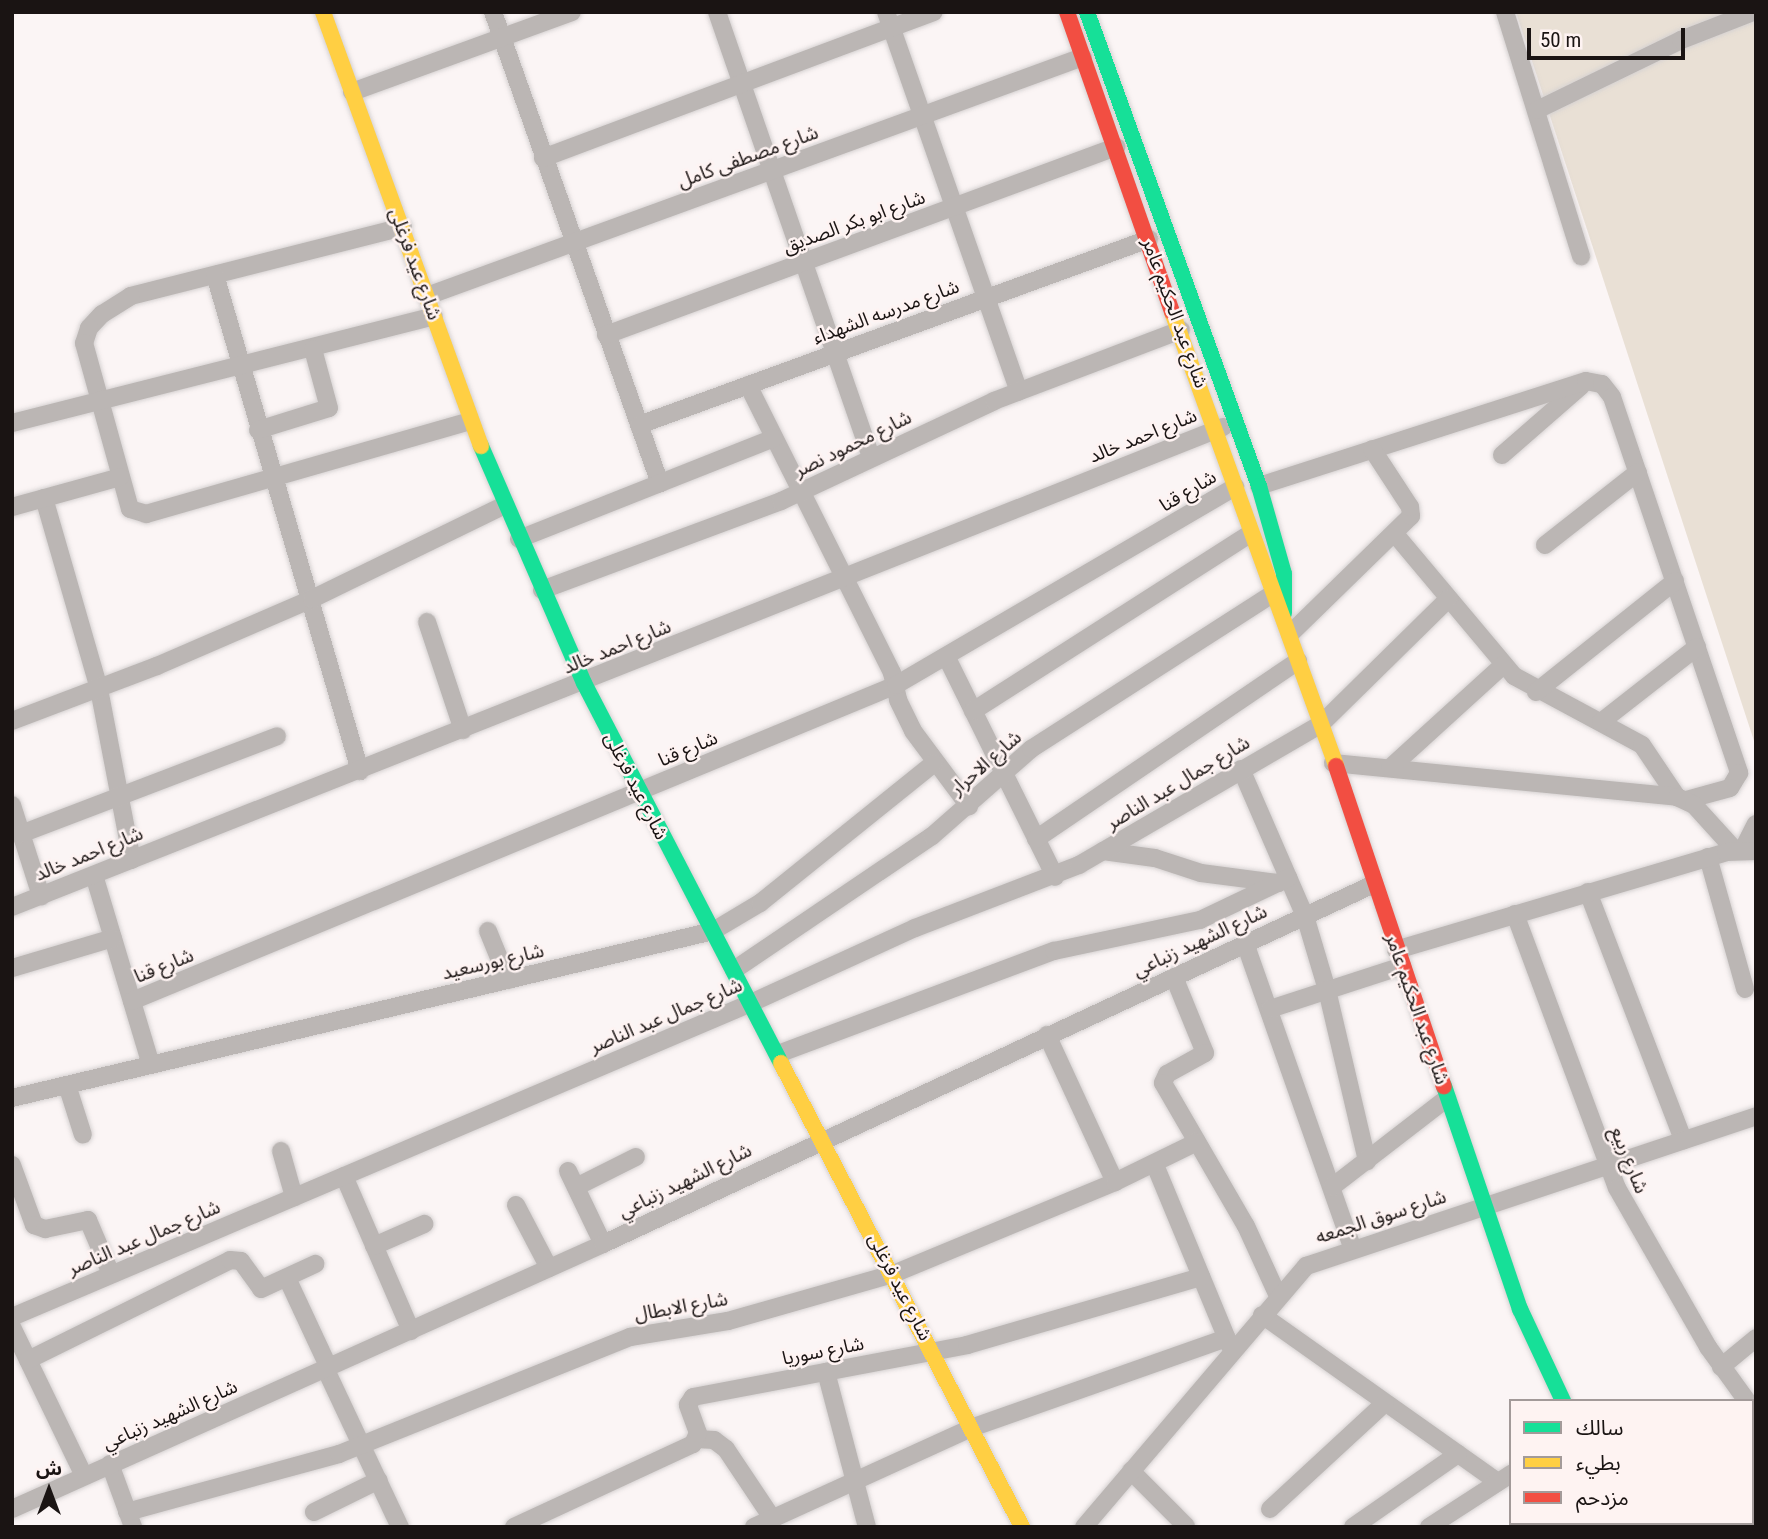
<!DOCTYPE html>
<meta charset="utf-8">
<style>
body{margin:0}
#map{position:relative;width:1768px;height:1539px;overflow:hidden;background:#fbf5f5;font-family:"Roboto Condensed","Noto Sans Arabic",sans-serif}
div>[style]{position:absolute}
.green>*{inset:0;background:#e9e0d5}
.roads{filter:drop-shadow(0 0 2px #d6d2d2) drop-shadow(0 0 2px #d6d2d2)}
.street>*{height:18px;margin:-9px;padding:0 9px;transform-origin:9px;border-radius:9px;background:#bbb6b4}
.fast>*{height:16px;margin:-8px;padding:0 8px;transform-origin:8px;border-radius:8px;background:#16e098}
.slow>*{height:16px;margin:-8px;padding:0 8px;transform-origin:8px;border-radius:8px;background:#ffcf43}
.jam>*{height:16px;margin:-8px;padding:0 8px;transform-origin:8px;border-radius:8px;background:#f24e42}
span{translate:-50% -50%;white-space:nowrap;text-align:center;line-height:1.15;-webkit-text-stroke:5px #fef3f2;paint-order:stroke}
.street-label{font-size:19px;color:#1a1413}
.frame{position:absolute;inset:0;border:14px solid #1a1413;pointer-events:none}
.legend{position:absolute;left:1509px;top:1399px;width:245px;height:126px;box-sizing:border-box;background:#fef3f2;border:2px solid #a39a99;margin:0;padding:9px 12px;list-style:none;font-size:21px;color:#1a1413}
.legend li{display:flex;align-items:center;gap:14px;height:35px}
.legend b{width:35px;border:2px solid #a39a99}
.north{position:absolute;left:14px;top:1455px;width:70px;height:70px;-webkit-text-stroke:5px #fef3f2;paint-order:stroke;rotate:0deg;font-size:19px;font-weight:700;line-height:28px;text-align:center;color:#1a1413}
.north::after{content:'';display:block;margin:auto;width:24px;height:32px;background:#1a1413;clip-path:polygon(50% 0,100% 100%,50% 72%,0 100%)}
.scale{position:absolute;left:1527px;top:28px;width:158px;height:32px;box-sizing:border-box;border:4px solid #1a1413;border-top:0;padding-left:9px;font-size:21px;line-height:24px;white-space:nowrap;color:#1a1413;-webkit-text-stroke:5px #fef3f2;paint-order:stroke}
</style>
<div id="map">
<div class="green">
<i style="clip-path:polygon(1516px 12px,1756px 12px,1756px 747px)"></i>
</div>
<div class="roads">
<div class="street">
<i style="left:493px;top:12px;width:500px;rotate:70.5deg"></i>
<i style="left:717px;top:12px;width:471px;rotate:70.9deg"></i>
<i style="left:886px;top:12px;width:402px;rotate:70.7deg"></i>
<i style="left:1505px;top:12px;width:256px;rotate:72.7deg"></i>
<i style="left:352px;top:92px;width:234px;rotate:-20deg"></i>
<i style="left:1537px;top:110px;width:160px;rotate:-25.9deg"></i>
<i style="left:1681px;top:40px;width:77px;rotate:-21.3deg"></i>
<i style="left:543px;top:158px;width:417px;rotate:-20.5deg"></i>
<i style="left:403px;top:227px;width:281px;rotate:165.8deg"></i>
<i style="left:131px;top:296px;width:34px;rotate:148deg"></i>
<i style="left:102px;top:314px;width:19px;rotate:133deg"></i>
<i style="left:89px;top:328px;width:16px;rotate:108deg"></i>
<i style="left:84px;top:343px;width:172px;rotate:74.5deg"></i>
<i style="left:130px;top:509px;width:17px;rotate:17deg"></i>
<i style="left:146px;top:514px;width:337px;rotate:-16deg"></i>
<i style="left:215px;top:275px;width:517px;rotate:73.7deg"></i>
<i style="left:427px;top:296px;width:698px;rotate:-20.02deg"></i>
<i style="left:606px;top:335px;width:544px;rotate:-20.24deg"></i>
<i style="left:748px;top:385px;width:322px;rotate:63.4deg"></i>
<i style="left:892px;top:673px;width:28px;rotate:77deg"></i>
<i style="left:898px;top:700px;width:34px;rotate:64deg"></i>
<i style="left:913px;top:731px;width:94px;rotate:53.3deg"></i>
<i style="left:12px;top:423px;width:435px;rotate:-14.2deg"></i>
<i style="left:639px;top:425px;width:543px;rotate:-20.04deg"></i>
<i style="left:258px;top:430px;width:74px;rotate:-17.2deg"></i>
<i style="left:329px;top:408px;width:61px;rotate:-105.2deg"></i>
<i style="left:1502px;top:455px;width:105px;rotate:-41.1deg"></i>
<i style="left:1259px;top:486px;width:343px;rotate:-17.8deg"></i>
<i style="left:1586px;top:381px;width:16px;rotate:11deg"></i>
<i style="left:1602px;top:384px;width:16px;rotate:52deg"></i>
<i style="left:1612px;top:397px;width:397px;rotate:71.3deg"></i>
<i style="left:1739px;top:773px;width:17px;rotate:121deg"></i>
<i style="left:1730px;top:788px;width:46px;rotate:164.7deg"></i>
<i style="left:44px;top:498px;width:199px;rotate:73.9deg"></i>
<i style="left:99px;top:689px;width:174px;rotate:79.1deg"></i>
<i style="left:12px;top:507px;width:112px;rotate:-15.5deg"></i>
<i style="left:1395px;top:534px;width:185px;rotate:50deg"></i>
<i style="left:1514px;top:676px;width:145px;rotate:28.3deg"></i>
<i style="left:1642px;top:745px;width:63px;rotate:56.1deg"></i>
<i style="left:519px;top:539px;width:274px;rotate:-21.6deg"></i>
<i style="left:1545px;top:545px;width:118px;rotate:-38.1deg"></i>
<i style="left:542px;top:590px;width:255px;rotate:-20.4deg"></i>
<i style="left:781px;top:501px;width:235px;rotate:-25.1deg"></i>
<i style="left:994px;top:401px;width:200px;rotate:-20.8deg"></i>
<i style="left:427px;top:622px;width:114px;rotate:71.6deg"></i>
<i style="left:1290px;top:634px;width:169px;rotate:-44.3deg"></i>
<i style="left:1411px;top:516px;width:9px;rotate:-96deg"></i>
<i style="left:1410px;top:507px;width:69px;rotate:-123.2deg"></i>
<i style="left:947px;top:658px;width:244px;rotate:63.7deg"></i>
<i style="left:1536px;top:692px;width:178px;rotate:-38.6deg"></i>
<i style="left:973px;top:711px;width:329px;rotate:-32.6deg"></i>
<i style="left:12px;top:721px;width:155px;rotate:-20.8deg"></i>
<i style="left:157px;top:666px;width:169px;rotate:-23.4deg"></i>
<i style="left:312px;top:599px;width:215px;rotate:-26deg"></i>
<i style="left:1601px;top:722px;width:122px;rotate:-38deg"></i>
<i style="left:1333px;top:763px;width:346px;rotate:5.6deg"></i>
<i style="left:1677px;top:797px;width:19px;rotate:25deg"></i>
<i style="left:1694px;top:805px;width:61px;rotate:47.7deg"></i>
<i style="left:1390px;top:768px;width:153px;rotate:-42.3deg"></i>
<i style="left:1241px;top:769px;width:160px;rotate:66.5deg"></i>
<i style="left:1305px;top:916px;width:77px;rotate:73.4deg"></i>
<i style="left:1327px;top:990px;width:176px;rotate:76.8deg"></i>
<i style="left:12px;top:805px;width:96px;rotate:72.3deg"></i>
<i style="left:21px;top:834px;width:274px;rotate:-20.9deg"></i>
<i style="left:1036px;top:839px;width:317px;rotate:-34.2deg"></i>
<i style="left:1743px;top:849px;width:28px;rotate:-63deg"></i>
<i style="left:1103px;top:851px;width:52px;rotate:7.7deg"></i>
<i style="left:1155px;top:858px;width:48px;rotate:18.1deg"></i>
<i style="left:1201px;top:873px;width:78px;rotate:7.4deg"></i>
<i style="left:1708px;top:857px;width:137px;rotate:74.3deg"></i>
<i style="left:94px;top:875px;width:198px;rotate:73.3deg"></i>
<i style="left:1588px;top:892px;width:266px;rotate:69deg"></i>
<i style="left:12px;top:907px;width:1303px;rotate:-21.62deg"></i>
<i style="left:1515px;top:914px;width:292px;rotate:69.6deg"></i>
<i style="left:1617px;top:1188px;width:183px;rotate:60.2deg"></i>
<i style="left:1708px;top:1347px;width:67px;rotate:54.2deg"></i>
<i style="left:488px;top:931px;width:53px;rotate:67.8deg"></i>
<i style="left:1245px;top:943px;width:324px;rotate:70.6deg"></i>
<i style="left:1396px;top:950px;width:344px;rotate:-16.5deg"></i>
<i style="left:1726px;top:852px;width:30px;rotate:-2deg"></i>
<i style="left:12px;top:968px;width:105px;rotate:-16.5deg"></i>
<i style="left:734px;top:970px;width:239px;rotate:-34.1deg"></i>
<i style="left:932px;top:836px;width:132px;rotate:-41.3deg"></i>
<i style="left:1031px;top:749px;width:285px;rotate:-32.7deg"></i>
<i style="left:1174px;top:977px;width:82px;rotate:67.8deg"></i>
<i style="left:1205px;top:1053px;width:43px;rotate:151.1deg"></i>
<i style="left:1167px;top:1074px;width:10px;rotate:114deg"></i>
<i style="left:1163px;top:1083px;width:165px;rotate:59.9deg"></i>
<i style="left:1246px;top:1226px;width:77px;rotate:65.4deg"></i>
<i style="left:132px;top:1001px;width:827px;rotate:-22.47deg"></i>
<i style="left:896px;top:685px;width:393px;rotate:-30.3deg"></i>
<i style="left:1270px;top:1009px;width:139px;rotate:-18deg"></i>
<i style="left:1047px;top:1035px;width:162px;rotate:65.2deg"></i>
<i style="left:778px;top:1054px;width:295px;rotate:-20.5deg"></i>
<i style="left:1054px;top:951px;width:149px;rotate:-12deg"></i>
<i style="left:1200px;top:920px;width:98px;rotate:-25.5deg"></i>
<i style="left:67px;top:1085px;width:52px;rotate:72.3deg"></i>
<i style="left:12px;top:1098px;width:721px;rotate:-13.4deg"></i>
<i style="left:713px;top:931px;width:55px;rotate:-30.8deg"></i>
<i style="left:760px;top:903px;width:223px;rotate:-38.8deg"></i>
<i style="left:281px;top:1151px;width:48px;rotate:74.2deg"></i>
<i style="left:12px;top:1165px;width:64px;rotate:69.9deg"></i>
<i style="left:34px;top:1225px;width:12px;rotate:20deg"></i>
<i style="left:45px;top:1229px;width:44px;rotate:-11.8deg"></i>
<i style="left:88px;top:1220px;width:59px;rotate:66.9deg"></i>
<i style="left:1155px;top:1165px;width:196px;rotate:67.5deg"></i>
<i style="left:568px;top:1171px;width:81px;rotate:64.4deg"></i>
<i style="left:344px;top:1176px;width:169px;rotate:66.6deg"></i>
<i style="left:576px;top:1187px;width:67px;rotate:-26.6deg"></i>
<i style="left:1332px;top:1187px;width:145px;rotate:-37.7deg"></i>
<i style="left:516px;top:1205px;width:71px;rotate:62.4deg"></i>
<i style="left:374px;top:1246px;width:55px;rotate:-23.7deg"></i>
<i style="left:287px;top:1278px;width:99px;rotate:65deg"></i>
<i style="left:1262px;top:1315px;width:289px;rotate:35.3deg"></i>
<i style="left:12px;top:1317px;width:803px;rotate:-23.02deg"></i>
<i style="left:751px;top:1003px;width:180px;rotate:-24.6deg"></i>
<i style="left:915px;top:928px;width:176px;rotate:-21deg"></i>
<i style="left:1079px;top:865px;width:279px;rotate:-30.2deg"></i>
<i style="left:1320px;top:725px;width:180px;rotate:-44.5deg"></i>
<i style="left:12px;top:1327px;width:165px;rotate:64.2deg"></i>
<i style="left:28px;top:1360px;width:225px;rotate:-26.3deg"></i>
<i style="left:230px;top:1260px;width:11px;rotate:5deg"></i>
<i style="left:241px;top:1261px;width:34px;rotate:54deg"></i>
<i style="left:261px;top:1289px;width:60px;rotate:-24.8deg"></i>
<i style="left:1721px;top:1367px;width:45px;rotate:-39.6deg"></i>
<i style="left:326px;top:1370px;width:174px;rotate:64.8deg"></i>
<i style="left:826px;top:1372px;width:160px;rotate:75.2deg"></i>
<i style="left:697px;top:1439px;width:17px;rotate:3deg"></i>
<i style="left:714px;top:1440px;width:15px;rotate:37deg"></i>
<i style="left:726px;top:1449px;width:83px;rotate:56.3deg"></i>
<i style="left:110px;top:1464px;width:67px;rotate:69.9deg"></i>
<i style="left:1131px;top:1471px;width:78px;rotate:45deg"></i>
<i style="left:12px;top:1509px;width:648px;rotate:-24.15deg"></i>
<i style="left:603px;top:1244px;width:851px;rotate:-25.03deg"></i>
<i style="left:1270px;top:1509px;width:156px;rotate:-42.7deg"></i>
<i style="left:127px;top:1512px;width:220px;rotate:-15.3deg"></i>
<i style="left:339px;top:1454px;width:314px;rotate:-21.9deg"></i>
<i style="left:630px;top:1337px;width:99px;rotate:-9.3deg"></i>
<i style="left:728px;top:1321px;width:172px;rotate:-15.9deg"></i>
<i style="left:893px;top:1274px;width:240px;rotate:-22.5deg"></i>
<i style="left:1115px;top:1182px;width:91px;rotate:-26deg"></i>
<i style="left:314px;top:1512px;width:72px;rotate:-26.2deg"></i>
<i style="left:514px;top:1527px;width:197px;rotate:-24.9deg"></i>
<i style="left:693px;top:1444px;width:12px;rotate:-66deg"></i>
<i style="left:698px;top:1433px;width:30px;rotate:-110deg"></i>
<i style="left:688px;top:1405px;width:9px;rotate:-58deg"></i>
<i style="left:693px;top:1397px;width:279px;rotate:-10.7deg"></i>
<i style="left:967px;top:1345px;width:244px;rotate:-16.2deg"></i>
<i style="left:754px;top:1527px;width:239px;rotate:-24.5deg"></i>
<i style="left:971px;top:1428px;width:271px;rotate:-19.4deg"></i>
<i style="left:1084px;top:1527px;width:343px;rotate:-49.6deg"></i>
<i style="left:1306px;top:1266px;width:474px;rotate:-18.4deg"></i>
<i style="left:1353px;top:1527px;width:128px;rotate:-34.8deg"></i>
<i style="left:1429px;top:1527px;width:98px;rotate:-32.9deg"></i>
</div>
<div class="fast">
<i style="left:1087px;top:12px;width:504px;rotate:70.06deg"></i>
<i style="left:1259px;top:486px;width:91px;rotate:74.1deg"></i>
<i style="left:1284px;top:574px;width:39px;rotate:90deg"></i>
<i style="left:481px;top:446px;width:258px;rotate:66.5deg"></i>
<i style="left:584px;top:683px;width:428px;rotate:62.6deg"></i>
<i style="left:1444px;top:1086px;width:236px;rotate:71.2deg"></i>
<i style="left:1520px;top:1309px;width:102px;rotate:64.9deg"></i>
<i style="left:1634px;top:1523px;width:5px;rotate:53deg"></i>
</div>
<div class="slow">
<i style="left:323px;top:12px;width:462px;rotate:70deg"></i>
<i style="left:1172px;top:312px;width:483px;rotate:70.1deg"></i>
<i style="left:781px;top:1063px;width:523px;rotate:62.55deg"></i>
</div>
<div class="jam">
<i style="left:1067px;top:12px;width:318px;rotate:70.7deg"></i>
<i style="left:1336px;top:766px;width:338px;rotate:71.4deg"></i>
</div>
</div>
<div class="street-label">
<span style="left:748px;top:157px;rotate:-20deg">شارع مصطفى كامل</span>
<span style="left:854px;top:222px;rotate:-20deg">شارع ابو بكر الصديق</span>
<span style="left:415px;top:264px;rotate:70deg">شارع عيد فرغلى</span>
<span style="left:886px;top:312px;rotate:-20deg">شارع مدرسه الشهداء</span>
<span style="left:1175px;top:313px;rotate:70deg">شارع عبد الحكيم عامر</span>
<span style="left:1143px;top:436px;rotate:-22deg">شارع احمد خالد</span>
<span style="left:853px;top:444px;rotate:-26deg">شارع محمود نصر</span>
<span style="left:1188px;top:491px;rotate:-31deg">شارع قنا</span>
<span style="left:617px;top:647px;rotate:-22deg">شارع احمد خالد</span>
<span style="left:688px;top:749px;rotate:-23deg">شارع قنا</span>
<span style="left:986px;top:763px;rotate:-41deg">شارع الاحرار</span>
<span style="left:1178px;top:783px;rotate:-31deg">شارع جمال عبد الناصر</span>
<span style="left:636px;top:786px;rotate:63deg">شارع عيد فرغلى</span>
<span style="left:89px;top:854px;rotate:-22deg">شارع احمد خالد</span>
<span style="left:1200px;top:941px;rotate:-25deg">شارع الشهيد زنباعي</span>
<span style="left:493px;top:962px;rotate:-13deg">شارع بورسعيد</span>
<span style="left:164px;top:966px;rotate:-22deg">شارع قنا</span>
<span style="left:1417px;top:1009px;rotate:71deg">شارع عبد الحكيم عامر</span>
<span style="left:666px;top:1016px;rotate:-23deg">شارع جمال عبد الناصر</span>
<span style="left:1629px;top:1160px;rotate:68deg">شارع ربيع</span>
<span style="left:685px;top:1181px;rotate:-26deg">شارع الشهيد زنباعي</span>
<span style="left:1381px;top:1217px;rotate:-18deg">شارع سوق الجمعه</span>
<span style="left:144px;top:1238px;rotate:-23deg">شارع جمال عبد الناصر</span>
<span style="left:900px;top:1287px;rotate:63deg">شارع عيد فرغلى</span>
<span style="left:681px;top:1307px;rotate:-10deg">شارع الابطال</span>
<span style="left:823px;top:1351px;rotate:-11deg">شارع سوريا</span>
<span style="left:170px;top:1415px;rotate:-24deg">شارع الشهيد زنباعي</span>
</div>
<div class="frame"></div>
<ul class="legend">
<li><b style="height:9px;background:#16e098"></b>سالك</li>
<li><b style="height:9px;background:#ffcf43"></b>بطيء</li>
<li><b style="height:9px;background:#f24e42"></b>مزدحم</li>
</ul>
<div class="north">ش</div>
<div class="scale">50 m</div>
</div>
